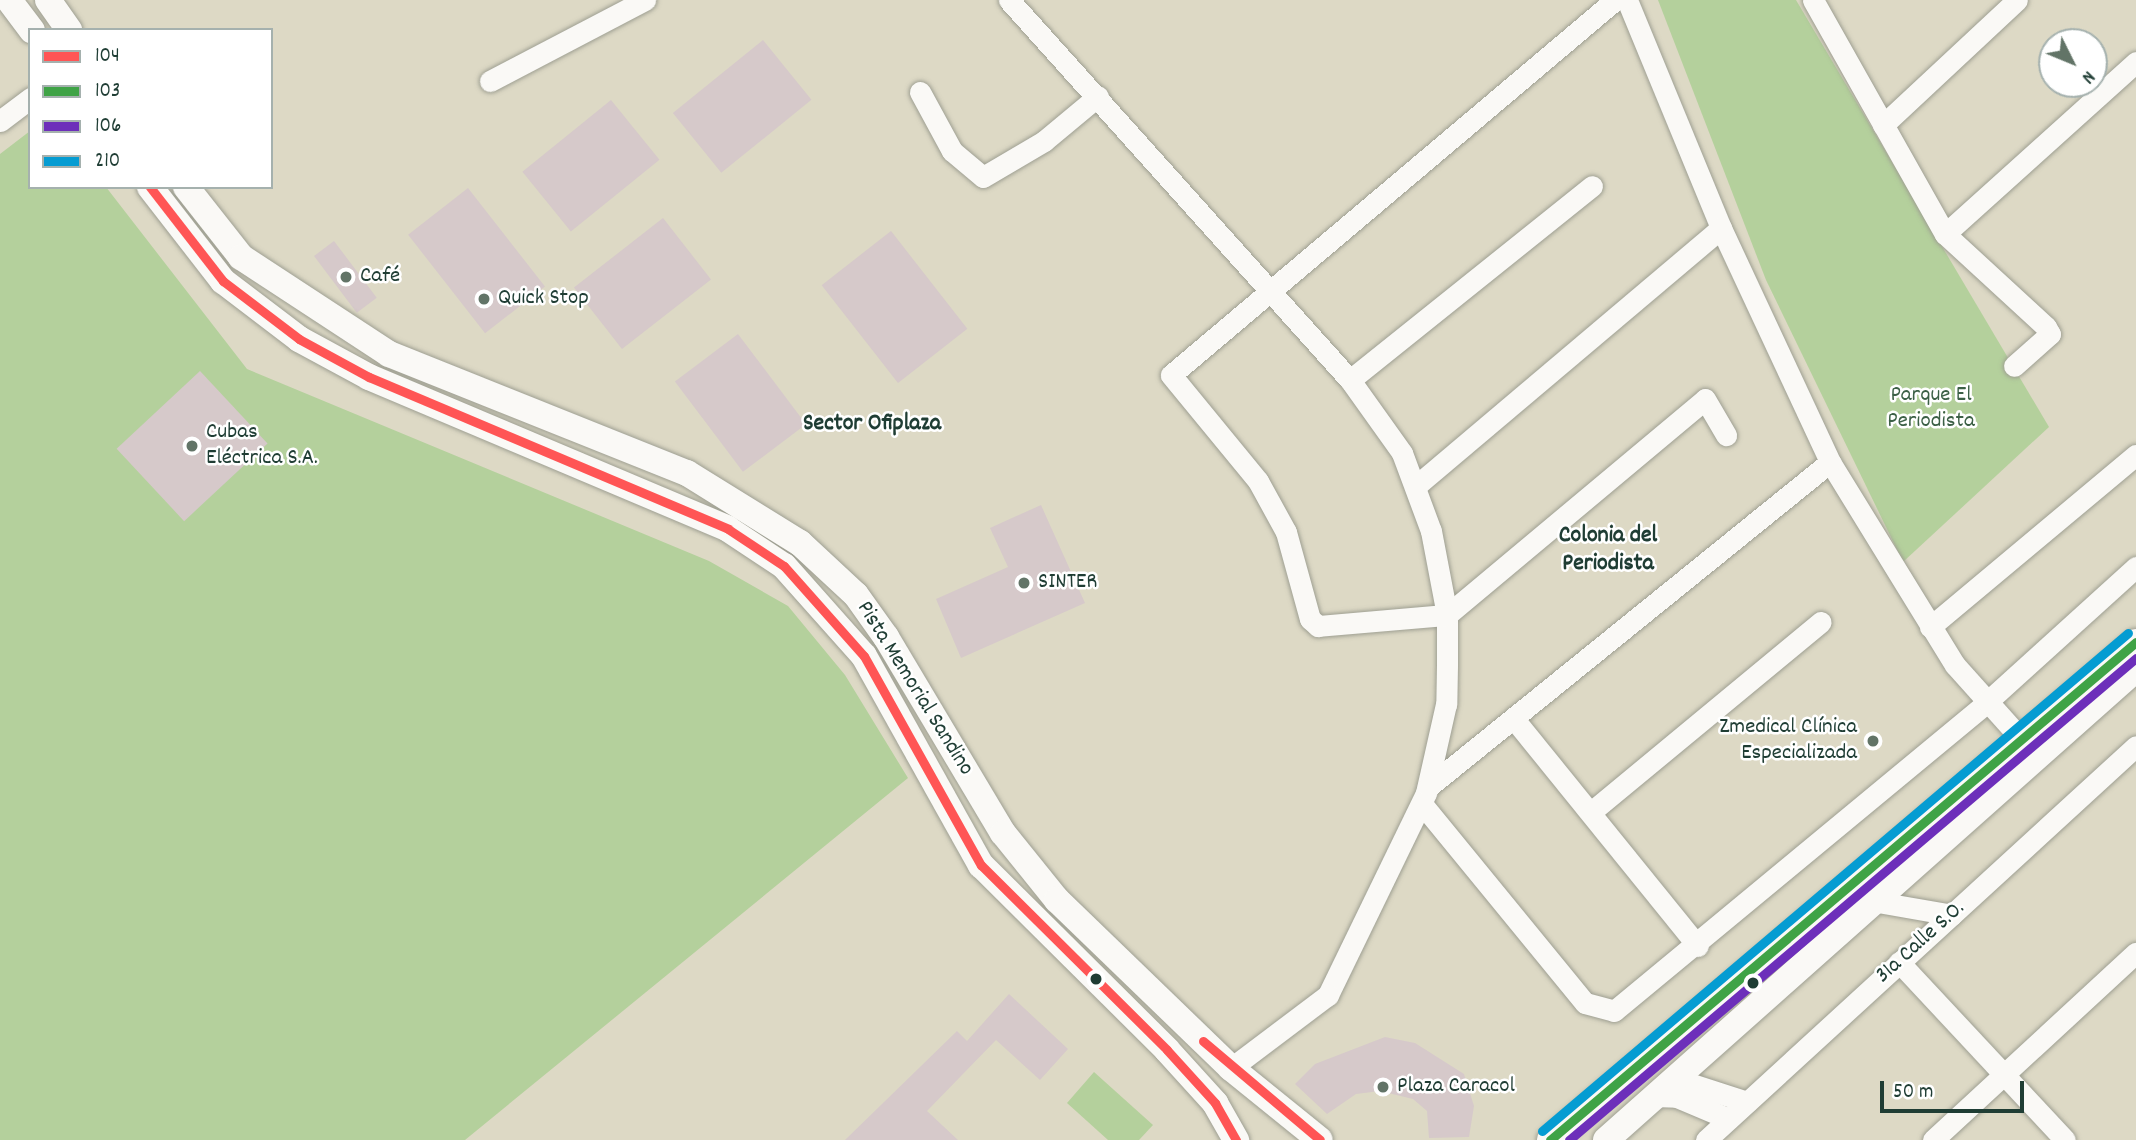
<!DOCTYPE html>
<meta charset="utf-8">
<style>
body{margin:0}
#map{position:relative;width:2136px;height:1140px;overflow:hidden;background:#ddd9c5;font-family:Dekko,sans-serif}
div>[style]{position:absolute}
.green>*{inset:0;background:#b4d09c}
.building>*{inset:0;background:#d6c9ca;transform-origin:0 0}
.roads{filter:drop-shadow(0 0 2px #9e9f92) drop-shadow(0 0 2px #9e9f92)}
.minor>*{height:21px;margin:-10.5px;padding:0 10.5px;transform-origin:10.5px;border-radius:10.5px;background:#faf9f6}
.major>*{height:26px;margin:-13px;padding:0 13px;transform-origin:13px;border-radius:13px;background:#faf9f6}
.bus-1>*{height:9px;margin:-4.5px;padding:0 4.5px;transform-origin:4.5px;border-radius:4.5px;background:#f55}
.bus-2>*{height:9px;margin:-4.5px;padding:0 4.5px;transform-origin:4.5px;border-radius:4.5px;background:#3fa346}
.bus-3>*{height:9px;margin:-4.5px;padding:0 4.5px;transform-origin:4.5px;border-radius:4.5px;background:#6d2fba}
.bus-4>*{height:9px;margin:-4.5px;padding:0 4.5px;transform-origin:4.5px;border-radius:4.5px;background:#059cd2}
.dots>*{width:19px;height:19px;translate:-50% -50%;box-sizing:border-box;border:4px solid #fff;border-radius:50%}
span{translate:-50% -50%;white-space:nowrap;text-align:center;line-height:1.15;-webkit-text-stroke:5px #fff;paint-order:stroke}
.poi-label{font-size:23px;color:#1f3d34}
.left{translate:0 -50%;text-align:left}
.right{translate:-100% -50%;text-align:right}
.park-label{font-size:23px;color:#3c6046}
.street-label{font-size:23px;color:#1f3d34}
.neighbourhood-label{font-size:24px;color:#1f3d34;font-weight:700}
.legend{position:absolute;left:28px;top:28px;width:245px;height:161px;box-sizing:border-box;background:#fff;border:2px solid #a5b1ae;margin:0;padding:9px 12px;list-style:none;font-size:21px;color:#1f3d34}
.legend li{display:flex;align-items:center;gap:14px;height:35px}
.legend b{width:35px;border:2px solid #a5b1ae}
.north{position:absolute;left:2038px;top:28px;width:70px;height:70px;box-sizing:border-box;background:#fff;border:2px solid #a5b1ae;border-radius:50%;rotate:133deg;font-size:19px;font-weight:700;line-height:28px;text-align:center;color:#1f3d34}
.north::after{content:'';display:block;margin:auto;width:24px;height:32px;background:#627467;clip-path:polygon(50% 0,100% 100%,50% 72%,0 100%)}
.scale{position:absolute;left:1880px;top:1081px;width:144px;height:32px;box-sizing:border-box;border:4px solid #1f3d34;border-top:0;padding-left:9px;font-size:21px;line-height:24px;white-space:nowrap;color:#1f3d34;-webkit-text-stroke:5px #fff;paint-order:stroke}
</style>
<div id="map">
<div class="green">
<i style="clip-path:polygon(1658px 0,1796px 0,2049px 427px,1903px 562px,1766px 280px)"></i>
<i style="clip-path:polygon(30px 131px,30px 187px,106px 187px,247px 369px,709px 561px,788px 606px,845px 675px,908px 778px,465px 1140px,0 1140px,0 154px)"></i>
<i style="clip-path:polygon(1094px 1072px,1153px 1125px,1139px 1140px,1108px 1140px,1067px 1103px)"></i>
</div>
<div class="building">
<i style="left:763px;top:40px;width:77px;height:116px;rotate:51deg"></i>
<i style="left:611px;top:100px;width:77px;height:114px;rotate:51deg"></i>
<i style="left:468px;top:188px;width:125px;height:76px;rotate:52deg"></i>
<i style="left:663px;top:218px;width:78px;height:113px;rotate:52deg"></i>
<i style="left:891px;top:231px;width:124px;height:88px;rotate:52deg"></i>
<i style="left:334px;top:241px;width:71px;height:25px;rotate:53deg"></i>
<i style="left:738px;top:334px;width:113px;height:79px;rotate:53deg"></i>
<i style="left:200px;top:371px;width:99px;height:114px;rotate:47deg"></i>
<i style="clip-path:polygon(1041px 505px,1085px 603px,961px 658px,936px 599px,1008px 567px,990px 528px)"></i>
<i style="clip-path:polygon(1009px 994px,1068px 1049px,1040px 1080px,996px 1040px,927px 1111px,958px 1140px,845px 1140px,957px 1031px,967px 1041px)"></i>
<i style="clip-path:polygon(1385px 1037px,1415px 1043px,1464px 1074px,1474px 1106px,1469px 1137px,1429px 1138px,1427px 1111px,1413px 1099px,1380px 1091px,1356px 1094px,1327px 1114px,1295px 1084px,1315px 1064px)"></i>
</div>
<div class="roads">
<div class="minor">
<i style="left:1009px;top:0;width:511px;rotate:48.1deg"></i>
<i style="left:1350px;top:380px;width:90px;rotate:54.5deg"></i>
<i style="left:1402px;top:453px;width:83px;rotate:69.6deg"></i>
<i style="left:1431px;top:531px;width:86px;rotate:79.2deg"></i>
<i style="left:1447px;top:615px;width:50px;rotate:90deg"></i>
<i style="left:1447px;top:665px;width:39px;rotate:91deg"></i>
<i style="left:1446px;top:704px;width:91px;rotate:102.7deg"></i>
<i style="left:1426px;top:793px;width:225px;rotate:115.9deg"></i>
<i style="left:1328px;top:995px;width:121px;rotate:143deg"></i>
<i style="left:1615px;top:0;width:581px;rotate:139.82deg"></i>
<i style="left:1171px;top:375px;width:137px;rotate:50.6deg"></i>
<i style="left:1258px;top:481px;width:58px;rotate:61.2deg"></i>
<i style="left:1286px;top:532px;width:90px;rotate:74.6deg"></i>
<i style="left:1310px;top:619px;width:11px;rotate:41deg"></i>
<i style="left:1318px;top:626px;width:129px;rotate:-4.9deg"></i>
<i style="left:1447px;top:615px;width:336px;rotate:-39.9deg"></i>
<i style="left:1705px;top:399px;width:42px;rotate:59.7deg"></i>
<i style="left:1627px;top:0;width:247px;rotate:67.6deg"></i>
<i style="left:1721px;top:228px;width:258px;rotate:65deg"></i>
<i style="left:1830px;top:462px;width:238px;rotate:58.4deg"></i>
<i style="left:1955px;top:665px;width:101px;rotate:48.2deg"></i>
<i style="left:1813px;top:0;width:269px;rotate:60.6deg"></i>
<i style="left:1945px;top:234px;width:137px;rotate:42.6deg"></i>
<i style="left:2046px;top:327px;width:8px;rotate:60deg"></i>
<i style="left:2050px;top:334px;width:48px;rotate:138.4deg"></i>
<i style="left:490px;top:81px;width:175px;rotate:-27.6deg"></i>
<i style="left:920px;top:92px;width:67px;rotate:61.5deg"></i>
<i style="left:952px;top:151px;width:40px;rotate:40deg"></i>
<i style="left:983px;top:177px;width:71px;rotate:-30.5deg"></i>
<i style="left:1044px;top:141px;width:70px;rotate:-39.8deg"></i>
<i style="left:0;top:121px;width:38px;rotate:-37deg"></i>
<i style="left:1883px;top:125px;width:183px;rotate:-43deg"></i>
<i style="left:1945px;top:234px;width:257px;rotate:-42deg"></i>
<i style="left:1350px;top:380px;width:310px;rotate:-38.7deg"></i>
<i style="left:1417px;top:485px;width:398px;rotate:-40.2deg"></i>
<i style="left:1930px;top:627px;width:268px;rotate:-39.9deg"></i>
<i style="left:1514px;top:719px;width:292px;rotate:51deg"></i>
<i style="left:1428px;top:787px;width:517px;rotate:-38.95deg"></i>
<i style="left:1422px;top:804px;width:257px;rotate:50.7deg"></i>
<i style="left:1585px;top:1003px;width:30px;rotate:15deg"></i>
<i style="left:1614px;top:1011px;width:484px;rotate:-39.6deg"></i>
<i style="left:1987px;top:702px;width:201px;rotate:-42.2deg"></i>
<i style="left:1591px;top:812px;width:298px;rotate:-39.6deg"></i>
<i style="left:1872px;top:901px;width:81px;rotate:9.9deg"></i>
<i style="left:1899px;top:962px;width:243px;rotate:47deg"></i>
<i style="left:1673px;top:1078px;width:78px;rotate:18deg"></i>
<i style="left:1653px;top:1096px;width:24px;rotate:2deg"></i>
<i style="left:1677px;top:1097px;width:56px;rotate:22.9deg"></i>
<i style="left:1706px;top:1140px;width:583px;rotate:-42.5deg"></i>
<i style="left:1933px;top:1140px;width:276px;rotate:-42.7deg"></i>
</div>
<div class="major">
<i style="left:9px;top:0;width:38px;rotate:53deg"></i>
<i style="left:48px;top:0;width:37px;rotate:55deg"></i>
<i style="left:150px;top:187px;width:119px;rotate:52.2deg"></i>
<i style="left:223px;top:281px;width:96px;rotate:37.3deg"></i>
<i style="left:299px;top:339px;width:80px;rotate:28.5deg"></i>
<i style="left:369px;top:377px;width:390px;rotate:22.9deg"></i>
<i style="left:728px;top:529px;width:67px;rotate:33.5deg"></i>
<i style="left:784px;top:566px;width:120px;rotate:48.4deg"></i>
<i style="left:864px;top:656px;width:240px;rotate:60.8deg"></i>
<i style="left:981px;top:865px;width:262px;rotate:44.8deg"></i>
<i style="left:1167px;top:1050px;width:72px;rotate:47.8deg"></i>
<i style="left:1215px;top:1103px;width:43px;rotate:60.4deg"></i>
<i style="left:186px;top:187px;width:89px;rotate:51.8deg"></i>
<i style="left:241px;top:257px;width:177px;rotate:33.2deg"></i>
<i style="left:389px;top:354px;width:321px;rotate:21.8deg"></i>
<i style="left:687px;top:473px;width:133px;rotate:31.8deg"></i>
<i style="left:800px;top:543px;width:76px;rotate:42.9deg"></i>
<i style="left:856px;top:595px;width:52px;rotate:54.5deg"></i>
<i style="left:886px;top:637px;width:228px;rotate:59.2deg"></i>
<i style="left:1003px;top:833px;width:86px;rotate:51.1deg"></i>
<i style="left:1057px;top:900px;width:242px;rotate:44deg"></i>
<i style="left:1231px;top:1068px;width:114px;rotate:39deg"></i>
<i style="left:1550px;top:1140px;width:769px;rotate:-40.36deg"></i>
<i style="left:1606px;top:1140px;width:709px;rotate:-41.63deg"></i>
</div>
</div>
<div class="bus-1">
<i style="left:150px;top:187px;width:119px;rotate:52.2deg"></i>
<i style="left:223px;top:281px;width:96px;rotate:37.3deg"></i>
<i style="left:299px;top:339px;width:80px;rotate:28.5deg"></i>
<i style="left:369px;top:377px;width:390px;rotate:22.9deg"></i>
<i style="left:728px;top:529px;width:67px;rotate:33.5deg"></i>
<i style="left:784px;top:566px;width:120px;rotate:48.4deg"></i>
<i style="left:864px;top:656px;width:240px;rotate:60.8deg"></i>
<i style="left:981px;top:865px;width:262px;rotate:44.8deg"></i>
<i style="left:1167px;top:1050px;width:72px;rotate:47.8deg"></i>
<i style="left:1215px;top:1103px;width:43px;rotate:60.4deg"></i>
<i style="left:1203px;top:1041px;width:153px;rotate:40.2deg"></i>
</div>
<div class="bus-2">
<i style="left:1550px;top:1140px;width:769px;rotate:-40.36deg"></i>
</div>
<div class="bus-3">
<i style="left:1569px;top:1140px;width:744px;rotate:-40.37deg"></i>
</div>
<div class="bus-4">
<i style="left:1542px;top:1131px;width:769px;rotate:-40.36deg"></i>
</div>
<div class="dots">
<i style="left:346px;top:277px;background:#627467"></i>
<i style="left:484px;top:299px;background:#627467"></i>
<i style="left:192px;top:446px;background:#627467"></i>
<i style="left:1024px;top:583px;background:#627467"></i>
<i style="left:1873px;top:741px;background:#627467"></i>
<i style="left:1096px;top:979px;background:#1f3d34"></i>
<i style="left:1753px;top:983px;background:#1f3d34"></i>
<i style="left:1383px;top:1087px;background:#627467"></i>
</div>
<div class="poi-label">
<span class="left" style="left:360px;top:277px">Café</span>
<span class="left" style="left:498px;top:299px">Quick Stop</span>
<span class="left" style="left:206px;top:446px">Cubas<br>Eléctrica S.A.</span>
<span class="left" style="left:1038px;top:583px">SINTER</span>
<span class="right" style="left:1857px;top:741px">Zmedical Clínica<br>Especializada</span>
<span class="left" style="left:1397px;top:1087px">Plaza Caracol</span>
</div>
<div class="park-label">
<span style="left:1931px;top:409px">Parque El<br>Periodista</span>
</div>
<div class="street-label">
<span style="left:914px;top:689px;rotate:58deg">Pista Memorial Sandino</span>
<span style="left:1921px;top:943px;rotate:-42deg">31a Calle S.O.</span>
</div>
<div class="neighbourhood-label">
<span style="left:872px;top:425px">Sector Ofiplaza</span>
<span style="left:1608px;top:551px">Colonia del<br>Periodista</span>
</div>
<ul class="legend">
<li><b style="height:9px;background:#f55"></b>104</li>
<li><b style="height:9px;background:#3fa346"></b>103</li>
<li><b style="height:9px;background:#6d2fba"></b>106</li>
<li><b style="height:9px;background:#059cd2"></b>210</li>
</ul>
<div class="north">N</div>
<div class="scale">50 m</div>
</div>
